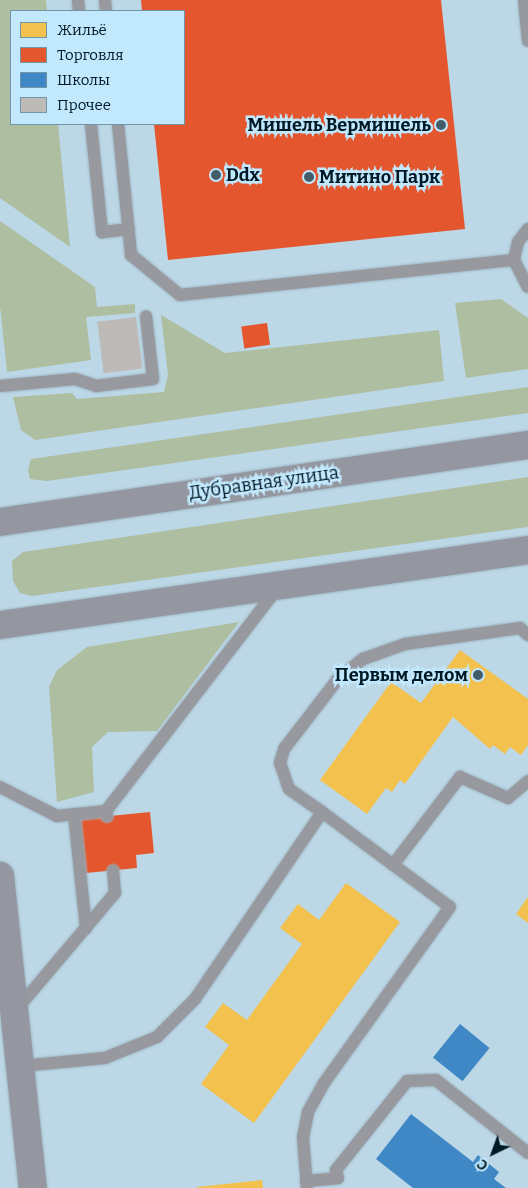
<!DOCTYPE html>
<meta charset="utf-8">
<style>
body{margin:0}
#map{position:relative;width:528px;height:1188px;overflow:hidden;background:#bcd7e6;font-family:Bitter,serif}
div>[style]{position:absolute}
.green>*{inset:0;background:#aebea1}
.homes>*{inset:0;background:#f2c14e}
.shops>*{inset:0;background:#e4572e;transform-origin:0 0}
.schools>*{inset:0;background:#3f88c5;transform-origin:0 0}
.building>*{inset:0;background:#bebab7;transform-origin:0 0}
.roads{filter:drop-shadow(0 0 1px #9db4c0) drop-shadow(0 0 1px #9db4c0)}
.service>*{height:12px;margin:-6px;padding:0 6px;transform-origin:6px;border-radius:6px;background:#98989f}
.secondary>*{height:28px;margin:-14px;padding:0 14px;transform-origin:14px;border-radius:14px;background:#9497a0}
.dots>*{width:14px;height:14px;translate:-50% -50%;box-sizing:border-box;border:2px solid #c2e8fd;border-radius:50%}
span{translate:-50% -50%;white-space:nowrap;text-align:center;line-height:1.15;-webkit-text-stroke:5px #c2e8fd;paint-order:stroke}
.poi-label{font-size:18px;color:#001925;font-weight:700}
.right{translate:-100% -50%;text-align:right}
.left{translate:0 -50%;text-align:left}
.street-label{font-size:18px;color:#001925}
.legend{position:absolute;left:10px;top:10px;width:175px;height:115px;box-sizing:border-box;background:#c2e8fd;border:1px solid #7495a7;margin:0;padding:6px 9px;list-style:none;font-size:15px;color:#001925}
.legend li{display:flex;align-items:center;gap:10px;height:25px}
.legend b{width:25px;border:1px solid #7495a7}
.north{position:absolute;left:468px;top:1128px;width:50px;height:50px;-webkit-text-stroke:4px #c2e8fd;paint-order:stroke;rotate:222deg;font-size:14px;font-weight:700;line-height:20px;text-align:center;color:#001925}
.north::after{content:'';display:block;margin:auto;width:18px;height:22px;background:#001925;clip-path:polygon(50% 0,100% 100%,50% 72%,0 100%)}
</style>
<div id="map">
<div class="green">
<i style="clip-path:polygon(0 0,46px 0,47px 11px,11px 11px,11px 124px,58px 124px,70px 247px,0 198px)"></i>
<i style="clip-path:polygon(0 221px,95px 287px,97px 307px,135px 304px,135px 313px,86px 317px,91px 360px,7px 372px,0 306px)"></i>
<i style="clip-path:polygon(501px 299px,528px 318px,528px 369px,466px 378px,455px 303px)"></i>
<i style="clip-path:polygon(161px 315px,225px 353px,439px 330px,444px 381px,35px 440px,21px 430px,13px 397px,72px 393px,77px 399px,164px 392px,168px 375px)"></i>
<i style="clip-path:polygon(528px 387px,528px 413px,47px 481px,30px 479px,28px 470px,31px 459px)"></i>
<i style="clip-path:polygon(528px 477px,528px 527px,32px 596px,20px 593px,13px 581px,12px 561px,23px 552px)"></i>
<i style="clip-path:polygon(239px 622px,157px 731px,108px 732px,92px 747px,94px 792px,57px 802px,49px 687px,57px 670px,87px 647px)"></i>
</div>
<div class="homes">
<i style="clip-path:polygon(460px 650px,528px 699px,528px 745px,521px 755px,510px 747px,505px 754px,493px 745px,490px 749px,453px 717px,405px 784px,400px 780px,392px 792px,386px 788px,367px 814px,320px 780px,391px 682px,421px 703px)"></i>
<i style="clip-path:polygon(346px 883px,400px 922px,254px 1123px,201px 1084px,229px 1045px,205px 1027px,223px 1003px,247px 1020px,302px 944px,280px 928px,298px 904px,319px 920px)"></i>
<i style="clip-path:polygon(528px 897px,528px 923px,516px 914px)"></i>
<i style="clip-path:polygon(262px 1180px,263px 1188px,197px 1188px,197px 1187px)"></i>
</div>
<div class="shops">
<i style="clip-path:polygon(141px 0,441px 0,465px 229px,168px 260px,154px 124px,184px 124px,184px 11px,142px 11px)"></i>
<i style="left:267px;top:323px;width:22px;height:26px;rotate:82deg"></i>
<i style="clip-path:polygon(150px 812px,154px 853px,136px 855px,137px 868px,86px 873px,80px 819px)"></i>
</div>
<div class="schools">
<i style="left:460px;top:1024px;width:38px;height:43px;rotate:39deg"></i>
<i style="clip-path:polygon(411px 1114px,473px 1162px,478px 1155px,499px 1172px,494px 1179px,506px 1188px,413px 1188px,376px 1159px)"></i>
</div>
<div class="building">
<i style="left:136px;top:317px;width:52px;height:39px;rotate:83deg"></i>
</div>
<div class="roads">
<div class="service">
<i style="left:78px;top:0;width:11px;rotate:85deg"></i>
<i style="left:105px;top:0;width:11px;rotate:85deg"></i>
<i style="left:524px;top:0;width:41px;rotate:84.4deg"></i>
<i style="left:91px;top:124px;width:109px;rotate:84.2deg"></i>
<i style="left:102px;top:232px;width:27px;rotate:-6deg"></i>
<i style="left:118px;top:124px;width:132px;rotate:84.3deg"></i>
<i style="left:131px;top:255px;width:63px;rotate:39.2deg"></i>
<i style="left:180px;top:295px;width:336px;rotate:-6deg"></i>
<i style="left:528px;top:229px;width:16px;rotate:128deg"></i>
<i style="left:518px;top:242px;width:18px;rotate:103deg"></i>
<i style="left:514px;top:260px;width:30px;rotate:63deg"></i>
<i style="left:0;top:386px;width:75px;rotate:-5.3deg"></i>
<i style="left:75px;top:379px;width:22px;rotate:18deg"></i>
<i style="left:96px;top:386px;width:57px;rotate:-7deg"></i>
<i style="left:153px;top:379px;width:63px;rotate:-96.3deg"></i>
<i style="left:0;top:787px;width:64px;rotate:27deg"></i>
<i style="left:57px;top:816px;width:49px;rotate:-5.8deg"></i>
<i style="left:322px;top:812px;width:40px;rotate:-145.1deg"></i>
<i style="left:289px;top:789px;width:28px;rotate:-109deg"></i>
<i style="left:280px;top:763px;width:15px;rotate:-74deg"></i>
<i style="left:284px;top:749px;width:88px;rotate:-52.4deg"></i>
<i style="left:338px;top:679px;width:32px;rotate:-39deg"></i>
<i style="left:363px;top:659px;width:45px;rotate:-19.7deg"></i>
<i style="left:405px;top:644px;width:116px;rotate:-7.9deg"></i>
<i style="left:520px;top:628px;width:11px;rotate:41deg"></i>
<i style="left:74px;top:814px;width:115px;rotate:84deg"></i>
<i style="left:107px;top:816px;width:5px;rotate:-101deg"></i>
<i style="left:106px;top:811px;width:280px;rotate:-52.4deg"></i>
<i style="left:393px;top:865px;width:111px;rotate:-52.7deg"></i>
<i style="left:460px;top:777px;width:52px;rotate:23.6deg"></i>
<i style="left:508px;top:798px;width:26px;rotate:-40deg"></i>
<i style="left:17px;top:1009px;width:152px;rotate:-49.8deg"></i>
<i style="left:115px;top:893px;width:22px;rotate:-95deg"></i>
<i style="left:21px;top:1066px;width:84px;rotate:-5.4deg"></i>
<i style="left:105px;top:1058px;width:56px;rotate:-22deg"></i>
<i style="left:157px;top:1037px;width:54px;rotate:-45deg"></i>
<i style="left:195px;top:999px;width:226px;rotate:-55.8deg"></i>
<i style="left:322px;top:812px;width:159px;rotate:36.6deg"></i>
<i style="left:450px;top:907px;width:216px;rotate:125.6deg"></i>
<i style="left:324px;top:1083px;width:33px;rotate:119deg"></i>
<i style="left:308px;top:1112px;width:25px;rotate:101deg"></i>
<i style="left:303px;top:1137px;width:51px;rotate:85.5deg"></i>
<i style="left:306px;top:1181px;width:32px;rotate:-5deg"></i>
<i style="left:338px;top:1178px;width:8px;rotate:-104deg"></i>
<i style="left:336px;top:1170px;width:114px;rotate:-51.4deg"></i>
<i style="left:407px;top:1081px;width:29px;rotate:-2deg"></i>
<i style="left:436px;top:1080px;width:117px;rotate:38.4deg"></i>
</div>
<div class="secondary">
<i style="left:0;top:522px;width:534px;rotate:-8.3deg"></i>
<i style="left:0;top:625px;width:533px;rotate:-8.08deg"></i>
<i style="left:0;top:876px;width:314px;rotate:84deg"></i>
</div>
</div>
<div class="dots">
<i style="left:441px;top:125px;background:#425c69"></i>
<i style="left:216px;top:175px;background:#425c69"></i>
<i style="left:309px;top:177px;background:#425c69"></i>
<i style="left:478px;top:675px;background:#425c69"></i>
</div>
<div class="poi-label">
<span class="right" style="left:431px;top:125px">Мишель Вермишель</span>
<span class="left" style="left:226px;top:175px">Ddx</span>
<span class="left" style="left:319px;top:177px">Митино Парк</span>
<span class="right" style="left:468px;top:675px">Первым делом</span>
</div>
<div class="street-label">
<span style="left:264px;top:483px;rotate:-8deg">Дубравная улица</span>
</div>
<ul class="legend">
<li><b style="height:14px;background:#f2c14e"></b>Жильё</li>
<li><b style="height:14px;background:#e4572e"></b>Торговля</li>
<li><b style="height:14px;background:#3f88c5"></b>Школы</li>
<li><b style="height:14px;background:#bebab7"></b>Прочее</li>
</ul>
<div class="north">С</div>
</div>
